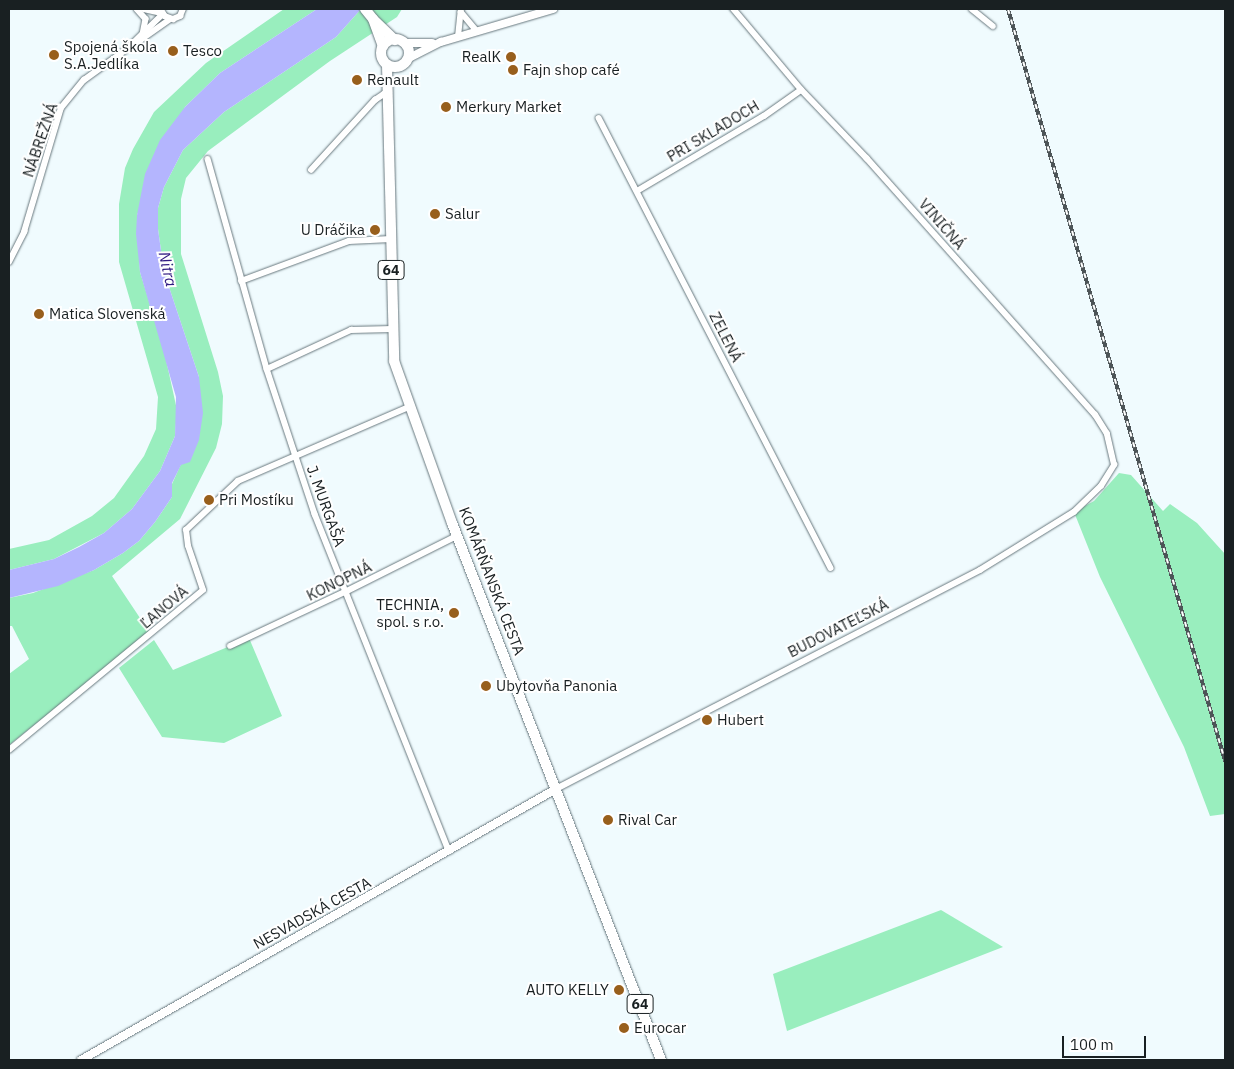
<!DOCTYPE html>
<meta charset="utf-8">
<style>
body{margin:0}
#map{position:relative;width:1234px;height:1069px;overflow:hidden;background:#f0fbfe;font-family:"IBM Plex Sans",sans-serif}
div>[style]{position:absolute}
.green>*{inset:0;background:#99eebe}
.water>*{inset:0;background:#b4b5fe}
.roads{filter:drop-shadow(0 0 1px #68787e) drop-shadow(0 0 1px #68787e)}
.minor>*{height:5.5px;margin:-2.75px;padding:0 2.75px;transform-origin:2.75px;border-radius:2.75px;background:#fff}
.tertiary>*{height:8px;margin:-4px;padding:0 4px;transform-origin:4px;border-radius:4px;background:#fff}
.primary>*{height:10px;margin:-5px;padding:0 5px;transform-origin:5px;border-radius:5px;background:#fff}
.primary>.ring{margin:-5px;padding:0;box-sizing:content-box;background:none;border:10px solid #fff;border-radius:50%}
.rail>*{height:4px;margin-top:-2px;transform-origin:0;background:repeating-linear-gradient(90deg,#fff 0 5.5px,#4c5457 0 11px);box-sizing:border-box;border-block:1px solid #4c5457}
.dots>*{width:14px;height:14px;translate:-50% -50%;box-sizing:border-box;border:2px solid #fff;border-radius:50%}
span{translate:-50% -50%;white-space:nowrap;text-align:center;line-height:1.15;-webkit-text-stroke:4px #fff;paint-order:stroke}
.shield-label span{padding:1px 4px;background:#fff;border:1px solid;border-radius:4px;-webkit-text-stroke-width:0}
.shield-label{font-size:14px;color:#192022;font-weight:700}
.poi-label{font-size:15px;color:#192022}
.left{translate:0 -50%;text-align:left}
.right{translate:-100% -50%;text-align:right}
.street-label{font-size:15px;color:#192022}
.water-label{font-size:16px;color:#311b81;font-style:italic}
.frame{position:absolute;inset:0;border:10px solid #192022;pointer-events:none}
.scale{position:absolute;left:1062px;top:1036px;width:84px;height:22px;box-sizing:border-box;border:2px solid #192022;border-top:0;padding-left:6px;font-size:15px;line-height:18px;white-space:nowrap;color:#192022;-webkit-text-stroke:4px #fff;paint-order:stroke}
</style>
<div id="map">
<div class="green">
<i style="clip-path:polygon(284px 9px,317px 9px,220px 73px,185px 107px,137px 215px,140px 272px,163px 346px,177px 410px,175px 436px,160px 471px,132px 509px,104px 533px,54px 559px,9px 570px,9px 549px,49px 540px,92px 516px,114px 498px,144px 456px,156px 429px,158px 397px,119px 262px,119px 204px,125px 168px,133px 149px,154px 112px,206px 63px)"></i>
<i style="clip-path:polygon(361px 9px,402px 9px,397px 17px,330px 61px,208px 151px,186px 178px,181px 199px,181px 254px,218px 372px,223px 396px,222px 424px,216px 448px,180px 519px,112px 576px,150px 633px,9px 745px,9px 674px,29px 659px,12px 626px,9px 626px,9px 598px,33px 593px,94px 570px,123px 553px,139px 541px,155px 522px,172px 497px,172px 484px,181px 464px,199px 377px,164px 272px,158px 229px,158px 208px,164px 187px,183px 150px,224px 112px,336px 37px)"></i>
<i style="clip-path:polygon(1119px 473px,1131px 475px,1163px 511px,1170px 504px,1197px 523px,1225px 554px,1225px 814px,1210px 816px,1184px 747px,1100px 577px,1074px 512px,1094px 501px)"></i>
<i style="clip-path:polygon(249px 638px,282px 716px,224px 743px,162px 737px,119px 668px,154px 640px,173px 670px)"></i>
<i style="clip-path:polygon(941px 910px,1003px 947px,787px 1031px,773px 974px)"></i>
</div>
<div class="water">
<i style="clip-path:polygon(317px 9px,361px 9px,336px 37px,224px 112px,183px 150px,164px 187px,158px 208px,158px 229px,164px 272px,199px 377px,203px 413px,199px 440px,190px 462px,181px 465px,172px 483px,172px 497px,155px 522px,139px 541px,123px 553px,94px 570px,58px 586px,9px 598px,9px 570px,54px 559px,79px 547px,104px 533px,132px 509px,160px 471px,175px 436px,176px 397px,140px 272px,136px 234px,137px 215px,145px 174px,160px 140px,185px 107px,220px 73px)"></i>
</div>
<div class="roads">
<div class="minor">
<i style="left:137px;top:9px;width:13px;rotate:48deg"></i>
<i style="left:146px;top:19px;width:15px;rotate:101deg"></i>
<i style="left:144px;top:9px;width:18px;rotate:13deg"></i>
<i style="left:161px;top:9px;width:8px;rotate:60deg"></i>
<i style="left:165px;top:16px;width:9px;rotate:21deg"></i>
<i style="left:173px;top:19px;width:8px;rotate:-23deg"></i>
<i style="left:180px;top:16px;width:8px;rotate:-67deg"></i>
<i style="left:972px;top:9px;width:27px;rotate:39deg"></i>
<i style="left:461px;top:12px;width:25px;rotate:50deg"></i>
<i style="left:458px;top:37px;width:28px;rotate:-84deg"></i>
<i style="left:139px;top:41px;width:38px;rotate:-35deg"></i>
<i style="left:599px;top:118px;width:506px;rotate:62.73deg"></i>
<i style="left:208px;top:159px;width:218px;rotate:74.3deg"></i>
<i style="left:267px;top:369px;width:153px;rotate:71.7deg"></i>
<i style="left:315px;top:514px;width:363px;rotate:68.3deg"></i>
<i style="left:311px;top:170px;width:95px;rotate:-47.6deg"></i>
<i style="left:375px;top:100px;width:11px;rotate:-34deg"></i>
<i style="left:384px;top:94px;width:5px"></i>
<i style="left:637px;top:191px;width:147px;rotate:-30.6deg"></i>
<i style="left:764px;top:116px;width:45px;rotate:-35.1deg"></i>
<i style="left:9px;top:262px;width:34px;rotate:-63deg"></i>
<i style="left:24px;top:232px;width:129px;rotate:-73.4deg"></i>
<i style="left:61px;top:108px;width:36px;rotate:-51deg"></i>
<i style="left:84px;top:80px;width:53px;rotate:-35.8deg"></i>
<i style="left:127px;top:49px;width:50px;rotate:-44.2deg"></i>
<i style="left:241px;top:281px;width:115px;rotate:-20.3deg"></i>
<i style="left:349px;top:241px;width:42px;rotate:-2.7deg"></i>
<i style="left:267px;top:369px;width:93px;rotate:-24.9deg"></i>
<i style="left:351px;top:330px;width:41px;rotate:-1.4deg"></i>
<i style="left:230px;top:646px;width:127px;rotate:-25.2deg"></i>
<i style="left:345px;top:592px;width:125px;rotate:-26.6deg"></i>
<i style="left:9px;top:750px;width:251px;rotate:-39.5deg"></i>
<i style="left:203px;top:590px;width:46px;rotate:-108.8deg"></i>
<i style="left:188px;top:546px;width:16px;rotate:-97deg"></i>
<i style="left:186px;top:530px;width:71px;rotate:-43.3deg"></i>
<i style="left:238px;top:481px;width:186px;rotate:-23.4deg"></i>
<i style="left:556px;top:789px;width:477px;rotate:-27.3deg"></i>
<i style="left:980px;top:570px;width:110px;rotate:-31.7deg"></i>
<i style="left:1074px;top:512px;width:37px;rotate:-44deg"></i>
<i style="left:1101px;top:486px;width:25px;rotate:-58deg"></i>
<i style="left:1114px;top:465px;width:32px;rotate:-103deg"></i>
<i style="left:1107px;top:434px;width:22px;rotate:-122deg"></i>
<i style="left:1095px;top:415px;width:343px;rotate:-131.7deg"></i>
<i style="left:867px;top:159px;width:95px;rotate:-133.7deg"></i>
<i style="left:801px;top:90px;width:106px;rotate:-130deg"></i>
</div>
<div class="tertiary">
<i style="left:404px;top:43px;width:28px"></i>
<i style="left:407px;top:59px;width:38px;rotate:-27deg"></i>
<i style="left:441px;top:42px;width:117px;rotate:-16.4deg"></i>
<i style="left:81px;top:1060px;width:547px;rotate:-29.71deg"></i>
</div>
<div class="primary">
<i style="left:365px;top:9px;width:13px;rotate:51deg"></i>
<i style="left:373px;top:19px;width:29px;rotate:70deg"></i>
<i style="left:374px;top:20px;width:29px;rotate:44deg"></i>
<i class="ring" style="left:381px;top:39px;width:18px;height:18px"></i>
<i style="left:387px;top:65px;width:296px;rotate:88.6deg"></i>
<i style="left:394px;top:361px;width:172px;rotate:70.3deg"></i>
<i style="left:452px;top:523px;width:576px;rotate:68.73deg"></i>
</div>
</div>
<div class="rail">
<i style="left:1008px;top:9px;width:783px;rotate:73.9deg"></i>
</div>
<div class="dots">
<i style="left:173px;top:51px;background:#985f1c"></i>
<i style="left:54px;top:55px;background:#985f1c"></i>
<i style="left:511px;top:57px;background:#985f1c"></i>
<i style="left:513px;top:70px;background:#985f1c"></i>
<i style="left:357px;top:80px;background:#985f1c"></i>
<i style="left:446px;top:107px;background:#985f1c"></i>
<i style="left:435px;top:214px;background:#985f1c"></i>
<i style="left:375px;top:230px;background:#985f1c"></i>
<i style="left:39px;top:314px;background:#985f1c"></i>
<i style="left:209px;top:500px;background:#985f1c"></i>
<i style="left:454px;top:613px;background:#985f1c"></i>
<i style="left:486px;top:686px;background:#985f1c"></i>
<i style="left:707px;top:720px;background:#985f1c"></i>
<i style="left:608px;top:820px;background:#985f1c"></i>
<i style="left:619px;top:990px;background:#985f1c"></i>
<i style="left:624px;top:1028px;background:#985f1c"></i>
</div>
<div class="shield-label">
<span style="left:391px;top:270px">64</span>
<span style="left:640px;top:1004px">64</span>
</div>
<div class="poi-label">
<span class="left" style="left:64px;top:55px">Spojená škola<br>S.A.Jedlíka</span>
<span class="left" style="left:183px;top:51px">Tesco</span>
<span class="right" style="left:501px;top:57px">RealK</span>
<span class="left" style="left:523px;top:70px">Fajn shop café</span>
<span class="left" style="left:367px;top:80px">Renault</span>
<span class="left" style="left:456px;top:107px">Merkury Market</span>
<span class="left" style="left:445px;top:214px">Salur</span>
<span class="right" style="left:365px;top:230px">U Dráčika</span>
<span class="left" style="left:49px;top:314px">Matica Slovenská</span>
<span class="left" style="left:219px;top:500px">Pri Mostíku</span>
<span class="right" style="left:444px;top:613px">TECHNIA,<br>spol. s r.o.</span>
<span class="left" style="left:496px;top:686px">Ubytovňa Panonia</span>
<span class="left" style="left:717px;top:720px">Hubert</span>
<span class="left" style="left:618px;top:820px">Rival Car</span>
<span class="right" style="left:609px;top:990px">AUTO KELLY</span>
<span class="left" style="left:634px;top:1028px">Eurocar</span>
</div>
<div class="street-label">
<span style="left:713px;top:131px;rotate:-31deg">PRI SKLADOCH</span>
<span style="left:40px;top:140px;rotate:-71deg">NÁBREŽNÁ</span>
<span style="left:942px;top:224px;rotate:49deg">VINIČNÁ</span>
<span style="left:726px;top:337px;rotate:63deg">ZELENÁ</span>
<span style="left:326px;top:506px;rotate:70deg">J. MURGAŠA</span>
<span style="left:339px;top:581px;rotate:-26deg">KONOPNÁ</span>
<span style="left:492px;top:581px;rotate:69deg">KOMÁRŇANSKÁ CESTA</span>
<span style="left:164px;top:607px;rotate:-40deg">ĽANOVÁ</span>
<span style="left:838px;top:628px;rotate:-27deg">BUDOVATEĽSKÁ</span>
<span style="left:312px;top:913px;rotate:-29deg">NESVADSKÁ CESTA</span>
</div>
<div class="water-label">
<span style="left:168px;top:269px;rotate:77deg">Nitra</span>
</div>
<div class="frame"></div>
<div class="scale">100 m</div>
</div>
